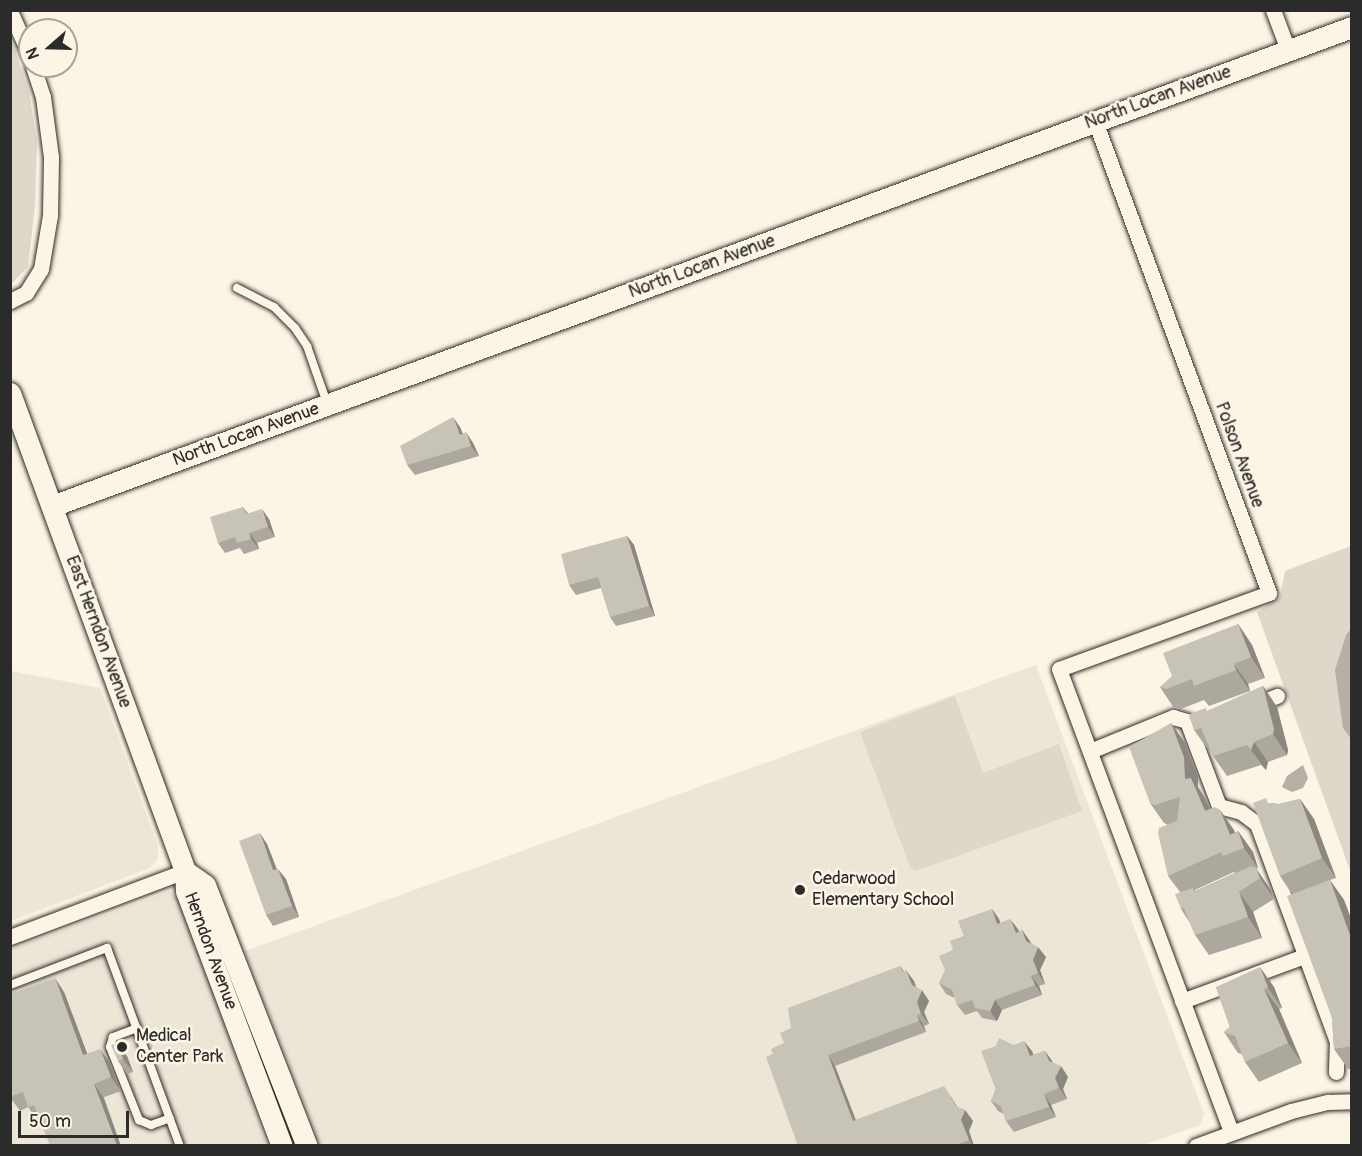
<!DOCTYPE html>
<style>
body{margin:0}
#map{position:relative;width:1362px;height:1156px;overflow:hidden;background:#fcf5e5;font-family:Pangolin,sans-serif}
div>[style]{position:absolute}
.built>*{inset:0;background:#ece6d7}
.green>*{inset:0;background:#ded8ca}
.water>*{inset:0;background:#b4b0a5}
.roads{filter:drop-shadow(0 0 2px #2b2b2b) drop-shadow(0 0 2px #2b2b2b)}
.lane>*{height:8px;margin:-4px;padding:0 4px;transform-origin:4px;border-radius:4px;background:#fcf5e5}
.street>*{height:15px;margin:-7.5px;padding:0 7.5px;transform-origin:7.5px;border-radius:7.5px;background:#fcf5e5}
.secondary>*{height:21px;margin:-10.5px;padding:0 10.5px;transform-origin:10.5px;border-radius:10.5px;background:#fcf5e5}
.wall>*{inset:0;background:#aca89d}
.shaded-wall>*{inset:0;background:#8c8880}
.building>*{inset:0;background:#c8c3b7}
.dots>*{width:16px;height:16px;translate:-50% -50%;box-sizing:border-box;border:3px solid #fcf5e5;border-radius:50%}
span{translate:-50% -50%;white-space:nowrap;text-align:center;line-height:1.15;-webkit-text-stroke:5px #fcf5e5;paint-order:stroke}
.street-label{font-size:18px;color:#2b2b2b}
.poi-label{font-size:18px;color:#2b2b2b}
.left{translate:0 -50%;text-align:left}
.frame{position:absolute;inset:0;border:12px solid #2b2b2b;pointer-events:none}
.north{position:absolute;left:18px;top:18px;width:60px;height:60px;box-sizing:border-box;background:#fcf5e5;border:2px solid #a8a49b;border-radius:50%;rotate:250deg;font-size:16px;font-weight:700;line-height:24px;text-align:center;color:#2b2b2b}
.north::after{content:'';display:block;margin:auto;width:21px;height:27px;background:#2b2b2b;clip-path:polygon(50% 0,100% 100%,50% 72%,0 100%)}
.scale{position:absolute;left:18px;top:1111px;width:111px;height:27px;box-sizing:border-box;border:3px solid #2b2b2b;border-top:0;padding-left:8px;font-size:18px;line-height:21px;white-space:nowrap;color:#2b2b2b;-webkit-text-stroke:4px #fcf5e5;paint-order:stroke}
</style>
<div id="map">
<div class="built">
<i style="clip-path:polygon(1036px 665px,1204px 1114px,1200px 1125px,1141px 1146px,321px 1145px,245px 951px)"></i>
<i style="clip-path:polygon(11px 671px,100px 688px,158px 846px,158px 859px,150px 868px,11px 921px)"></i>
<i style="clip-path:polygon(170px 891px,182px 905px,267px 1145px,11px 1146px,11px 949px)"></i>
</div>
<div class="green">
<i style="clip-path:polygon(10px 36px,29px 92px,37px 141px,35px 206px,28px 267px,11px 284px)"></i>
<i style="clip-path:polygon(1351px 546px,1351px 873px,1257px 612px,1280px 597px,1285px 571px)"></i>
<i style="clip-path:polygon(955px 696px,983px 773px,1059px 744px,1082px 811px,916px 871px,910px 867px,860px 732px)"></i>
</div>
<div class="water">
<i style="clip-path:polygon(1351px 629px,1351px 739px,1343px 728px,1335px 670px,1346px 635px)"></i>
<i style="clip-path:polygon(1303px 765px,1308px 778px,1303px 788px,1292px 792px,1282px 787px,1287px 776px)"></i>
</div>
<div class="roads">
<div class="lane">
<i style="left:237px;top:288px;width:42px;rotate:27.2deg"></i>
<i style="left:274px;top:307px;width:30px;rotate:45deg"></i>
<i style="left:295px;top:328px;width:22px;rotate:56deg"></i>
<i style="left:307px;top:346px;width:60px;rotate:70.7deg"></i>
<i style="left:10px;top:985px;width:104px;rotate:-20.9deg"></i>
<i style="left:107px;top:948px;width:211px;rotate:69.8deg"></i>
<i style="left:137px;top:1028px;width:26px;rotate:159deg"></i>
<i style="left:113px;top:1037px;width:10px;rotate:107deg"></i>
<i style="left:110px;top:1047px;width:79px;rotate:68.3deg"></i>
<i style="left:139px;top:1120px;width:13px;rotate:23deg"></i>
<i style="left:151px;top:1125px;width:20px;rotate:-20deg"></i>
</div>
<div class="street">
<i style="left:1273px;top:10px;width:43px;rotate:69.4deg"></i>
<i style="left:10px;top:11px;width:49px;rotate:66deg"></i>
<i style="left:1095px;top:121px;width:503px;rotate:69.76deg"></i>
<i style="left:1269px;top:593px;width:223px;rotate:160.1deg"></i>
<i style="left:1059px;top:669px;width:494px;rotate:69.6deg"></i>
<i style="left:10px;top:301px;width:18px;rotate:-27deg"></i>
<i style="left:26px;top:293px;width:28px;rotate:-58deg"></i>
<i style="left:41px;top:269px;width:55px;rotate:-80.5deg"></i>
<i style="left:50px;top:215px;width:58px;rotate:-89deg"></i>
<i style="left:51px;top:157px;width:61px;rotate:-97.6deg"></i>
<i style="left:43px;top:97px;width:33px;rotate:-108deg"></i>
<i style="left:1252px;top:706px;width:27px;rotate:-22deg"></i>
<i style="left:1090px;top:751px;width:90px;rotate:-22.3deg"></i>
<i style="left:1173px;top:717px;width:15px;rotate:16deg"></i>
<i style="left:1187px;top:721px;width:91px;rotate:69.4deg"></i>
<i style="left:1219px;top:806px;width:23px;rotate:15deg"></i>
<i style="left:1241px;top:812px;width:20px;rotate:37deg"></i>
<i style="left:1257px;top:824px;width:231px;rotate:69.8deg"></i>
<i style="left:1337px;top:1041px;width:31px;rotate:92deg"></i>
<i style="left:10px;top:937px;width:187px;rotate:-20.7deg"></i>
<i style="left:1182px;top:1001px;width:133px;rotate:-20.2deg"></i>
<i style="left:1196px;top:1146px;width:101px;rotate:-20.2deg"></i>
<i style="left:1291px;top:1111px;width:38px;rotate:-14deg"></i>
<i style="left:1328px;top:1102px;width:24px;rotate:-2deg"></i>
</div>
<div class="secondary">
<i style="left:10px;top:393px;width:509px;rotate:69.89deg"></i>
<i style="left:185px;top:871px;width:20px;rotate:87deg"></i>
<i style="left:186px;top:891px;width:272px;rotate:69.4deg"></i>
<i style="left:52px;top:506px;width:1385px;rotate:-20.23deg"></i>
<i style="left:185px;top:871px;width:24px;rotate:35deg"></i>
<i style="left:205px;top:885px;width:280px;rotate:68.7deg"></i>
</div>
</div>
<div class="wall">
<i style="clip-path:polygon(460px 427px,463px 434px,473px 443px,479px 456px,415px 475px,407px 465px)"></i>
<i style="clip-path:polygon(243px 507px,248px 513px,269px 519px,275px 537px,257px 543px,259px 549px,244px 554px,240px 548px,225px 553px,218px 543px)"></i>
<i style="clip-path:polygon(627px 536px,634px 545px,655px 616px,616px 626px,610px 617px,601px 588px,576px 595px,569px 585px)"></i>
<i style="clip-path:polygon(1238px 624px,1252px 645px,1265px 678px,1248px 684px,1250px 691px,1209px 706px,1204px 700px,1181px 709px,1174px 708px,1160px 687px)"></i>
<i style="clip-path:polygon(1263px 686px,1277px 707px,1288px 750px,1287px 755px,1268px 762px,1266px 770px,1261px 765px,1227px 776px,1213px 756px,1210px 750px,1209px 751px,1194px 730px,1208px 711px)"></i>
<i style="clip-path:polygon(evenodd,1171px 723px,1185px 743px,1198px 777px,1198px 787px,1205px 798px,1210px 809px,1220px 810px,1235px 833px,1238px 831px,1253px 852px,1258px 868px,1256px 869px,1270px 889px,1274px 899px,1253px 912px,1262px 938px,1209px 955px,1195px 935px,1190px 923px,1181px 909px,1180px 892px,1168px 876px,1168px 825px,1164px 823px,1150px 803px,1171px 723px,1234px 872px,1235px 873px,1195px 891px,1195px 890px,1234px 872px)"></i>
<i style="clip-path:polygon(1300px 799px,1314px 819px,1336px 878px,1330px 880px,1344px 900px,1352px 921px,1352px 1069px,1348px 1069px,1334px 1049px,1332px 1018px,1292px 894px,1280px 876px,1270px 803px,1279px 804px)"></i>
<i style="clip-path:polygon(267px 844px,277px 869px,286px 879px,299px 917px,273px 926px,266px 915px)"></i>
<i style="clip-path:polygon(992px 909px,999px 919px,1000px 923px,1018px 929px,1019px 932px,1022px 930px,1031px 943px,1046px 957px,1040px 970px,1045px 984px,1039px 986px,1042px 995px,1002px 1010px,997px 1021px,982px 1018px,977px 1011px,965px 1015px,957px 1005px,955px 998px,946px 994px,939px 983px,964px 936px)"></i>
<i style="clip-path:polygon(900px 966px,904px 971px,914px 981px,916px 987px,929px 1001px,924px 1012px,929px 1024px,924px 1026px,926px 1032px,835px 1066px,856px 1120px,951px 1097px,957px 1107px,965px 1110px,973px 1121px,969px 1131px,974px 1146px,798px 1146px,773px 1054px,784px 1043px)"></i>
<i style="clip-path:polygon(1216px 987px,1274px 987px,1282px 1008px,1279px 1009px,1302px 1063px,1259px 1082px,1245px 1062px,1242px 1054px,1238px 1053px,1224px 1032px,1230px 1027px)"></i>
<i style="clip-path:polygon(64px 992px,87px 1054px,110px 1063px,121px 1091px,38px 1121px,28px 1107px,20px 1111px,10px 1097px)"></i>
<i style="clip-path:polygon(1014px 1045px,1032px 1051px,1033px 1055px,1045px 1051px,1053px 1063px,1068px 1077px,1063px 1089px,1067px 1099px,1051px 1105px,1056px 1117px,1014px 1132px,1006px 1121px,1004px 1114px,998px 1111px,991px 1101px)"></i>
<i style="clip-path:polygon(127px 1056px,133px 1072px,127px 1074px,118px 1061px)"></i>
</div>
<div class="shaded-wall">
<i style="clip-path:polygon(453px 417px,460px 427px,467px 445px,460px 435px)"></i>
<i style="clip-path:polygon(466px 432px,473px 443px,479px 456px,471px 446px)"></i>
<i style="clip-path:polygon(262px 509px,269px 519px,275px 537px,268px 527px)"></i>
<i style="clip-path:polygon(249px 533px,257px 543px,259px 549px,251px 539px)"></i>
<i style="clip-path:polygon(627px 536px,634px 545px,655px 616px,649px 606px)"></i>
<i style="clip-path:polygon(1238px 624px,1252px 645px,1265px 678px,1251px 657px)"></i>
<i style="clip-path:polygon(1234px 664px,1248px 684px,1250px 691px,1236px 670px)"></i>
<i style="clip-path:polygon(1263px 686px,1277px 707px,1288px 750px,1287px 755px,1273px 734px)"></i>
<i style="clip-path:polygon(1171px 723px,1185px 743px,1198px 777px,1198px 787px,1205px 798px,1219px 831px,1185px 779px)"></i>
<i style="clip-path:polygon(1254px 742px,1268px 762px,1266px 770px,1251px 750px)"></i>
<i style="clip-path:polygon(1300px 799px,1314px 819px,1336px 878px,1322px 858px)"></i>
<i style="clip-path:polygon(1220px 810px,1234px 830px,1241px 849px,1230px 835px)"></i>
<i style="clip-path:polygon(1238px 831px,1253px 852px,1258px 868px,1244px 848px)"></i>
<i style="clip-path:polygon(260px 833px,267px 844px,281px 881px,273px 870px)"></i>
<i style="clip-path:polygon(1256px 868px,1270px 889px,1274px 899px,1260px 878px)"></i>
<i style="clip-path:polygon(278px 869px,286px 879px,299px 917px,292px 906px)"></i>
<i style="clip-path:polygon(1330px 880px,1344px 900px,1352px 921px,1352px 941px)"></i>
<i style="clip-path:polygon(1239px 892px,1253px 912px,1262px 938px,1248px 917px)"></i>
<i style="clip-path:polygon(992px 909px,999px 919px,1004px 934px,997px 924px)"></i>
<i style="clip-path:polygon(1010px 919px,1018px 929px,1023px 943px,1016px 933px)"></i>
<i style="clip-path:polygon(1022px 930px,1030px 941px,1033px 952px,1026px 941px)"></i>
<i style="clip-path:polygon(1038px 947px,1046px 957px,1040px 970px,1045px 984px,1038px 973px,1033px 960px)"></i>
<i style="clip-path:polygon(1260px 967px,1274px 987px,1282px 1008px,1268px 988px)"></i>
<i style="clip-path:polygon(906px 970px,914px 981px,919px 996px,912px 985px)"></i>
<i style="clip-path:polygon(1031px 976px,1039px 986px,1042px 995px,1035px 985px)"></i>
<i style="clip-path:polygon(55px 978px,64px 992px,93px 1069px,83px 1055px)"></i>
<i style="clip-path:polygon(1264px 989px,1279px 1009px,1302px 1063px,1288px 1043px)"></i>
<i style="clip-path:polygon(922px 990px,929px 1001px,924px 1012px,929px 1024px,921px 1014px,917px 1002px)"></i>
<i style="clip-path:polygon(995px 1000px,1002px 1010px,997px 1021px,990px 1011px)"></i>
<i style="clip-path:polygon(917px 1015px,924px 1026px,926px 1032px,919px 1021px)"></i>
<i style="clip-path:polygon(1024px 1041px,1032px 1051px,1037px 1067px,1030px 1056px)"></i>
<i style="clip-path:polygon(117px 1043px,127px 1056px,133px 1072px,123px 1059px)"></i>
<i style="clip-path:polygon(100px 1049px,110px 1063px,121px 1091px,111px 1077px)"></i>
<i style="clip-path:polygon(1045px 1051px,1052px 1061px,1056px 1072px,1049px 1061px)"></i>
<i style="clip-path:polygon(828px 1055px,835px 1066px,860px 1132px,853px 1121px)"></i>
<i style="clip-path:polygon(1061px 1066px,1068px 1077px,1063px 1089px,1067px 1099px,1059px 1088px,1055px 1078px)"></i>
<i style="clip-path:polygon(94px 1084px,104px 1098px,121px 1146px,117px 1146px)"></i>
<i style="clip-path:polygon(944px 1086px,963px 1116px,965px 1110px,973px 1121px,969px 1131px,974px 1146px,973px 1146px,969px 1140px,956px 1106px)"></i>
<i style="clip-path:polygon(1044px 1094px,1051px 1105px,1056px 1117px,1049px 1107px)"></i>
</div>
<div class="building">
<i style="clip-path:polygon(453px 417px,460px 435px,466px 432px,471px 446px,407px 465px,400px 446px)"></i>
<i style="clip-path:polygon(243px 507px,246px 514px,262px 509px,268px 527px,249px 533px,251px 539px,237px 543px,235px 537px,218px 543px,210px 517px)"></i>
<i style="clip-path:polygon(627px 536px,649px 606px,610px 617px,598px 577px,569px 585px,561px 554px)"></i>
<i style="clip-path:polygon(1238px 624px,1251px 657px,1234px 664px,1236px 670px,1194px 686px,1192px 679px,1166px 689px,1160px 687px,1172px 676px,1163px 653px)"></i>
<i style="clip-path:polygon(1263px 686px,1274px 729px,1273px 734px,1254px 742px,1251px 750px,1247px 745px,1213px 756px,1201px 728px,1194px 730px,1189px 716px,1192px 713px,1206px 708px,1207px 711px)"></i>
<i style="clip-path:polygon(1171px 723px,1184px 757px,1185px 779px,1191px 778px,1205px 811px,1215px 807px,1220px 810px,1230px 835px,1238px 831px,1244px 848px,1223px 856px,1221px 852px,1168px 876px,1158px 833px,1159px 828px,1177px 821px,1180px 797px,1155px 805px,1150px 803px,1129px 747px)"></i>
<i style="clip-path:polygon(1266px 798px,1268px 803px,1279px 804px,1300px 799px,1322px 858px,1280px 876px,1253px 803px)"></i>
<i style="clip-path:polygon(260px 833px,273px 870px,278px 869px,292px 906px,266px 915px,239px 841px)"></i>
<i style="clip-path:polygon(1251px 866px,1256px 868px,1260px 878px,1239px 892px,1248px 917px,1195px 935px,1184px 908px,1181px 909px,1175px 894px,1193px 888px,1194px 892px)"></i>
<i style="clip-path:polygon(1330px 880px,1352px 941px,1352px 1046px,1334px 1049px,1332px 1018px,1287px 896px)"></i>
<i style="clip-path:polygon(992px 909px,997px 924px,1010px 919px,1016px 933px,1022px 930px,1026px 941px,1038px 947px,1033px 960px,1038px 973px,1031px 976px,1035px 985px,995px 1000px,990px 1011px,975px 1008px,972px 1000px,957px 1005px,952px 990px,939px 983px,945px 970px,939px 956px,953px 950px,950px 941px,964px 936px,958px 921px)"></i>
<i style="clip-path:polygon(900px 966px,902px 972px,906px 970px,912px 985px,922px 990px,917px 1002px,921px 1014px,917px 1015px,919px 1021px,828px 1055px,853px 1121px,944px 1086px,956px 1106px,965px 1110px,961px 1120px,969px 1140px,954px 1146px,798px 1146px,766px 1057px,773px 1054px,771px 1049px,784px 1043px,780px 1033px,791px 1028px,788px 1008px)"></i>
<i style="clip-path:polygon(1260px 967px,1268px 988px,1264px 989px,1288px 1043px,1245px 1062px,1235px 1036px,1224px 1032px,1230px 1027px,1216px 987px)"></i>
<i style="clip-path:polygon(55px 978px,83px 1055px,100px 1049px,111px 1077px,94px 1084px,117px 1146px,50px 1146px,34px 1105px,28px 1107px,23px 1092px,10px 1097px,10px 994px)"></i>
<i style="clip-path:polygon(999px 1038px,1014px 1045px,1024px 1041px,1030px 1056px,1045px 1051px,1049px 1061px,1061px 1066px,1055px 1078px,1059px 1088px,1044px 1094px,1049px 1107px,1006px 1121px,1001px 1106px,991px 1101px,996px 1090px,981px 1051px,996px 1046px)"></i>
<i style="clip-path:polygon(117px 1043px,123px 1059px,118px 1061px,111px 1045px)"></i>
</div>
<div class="dots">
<i style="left:800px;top:890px;background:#2b2b2b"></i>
<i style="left:122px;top:1047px;background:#2b2b2b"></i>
</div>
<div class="street-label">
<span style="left:1158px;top:98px;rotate:-20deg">North Locan Avenue</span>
<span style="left:702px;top:267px;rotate:-20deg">North Locan Avenue</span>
<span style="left:246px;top:435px;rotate:-20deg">North Locan Avenue</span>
<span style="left:1239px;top:455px;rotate:70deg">Polson Avenue</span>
<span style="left:98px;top:632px;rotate:70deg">East Herndon Avenue</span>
<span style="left:210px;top:951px;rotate:70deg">Herndon Avenue</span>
</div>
<div class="poi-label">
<span class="left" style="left:812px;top:890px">Cedarwood<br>Elementary School</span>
<span class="left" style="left:136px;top:1047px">Medical<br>Center Park</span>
</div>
<div class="frame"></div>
<div class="north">N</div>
<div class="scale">50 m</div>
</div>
